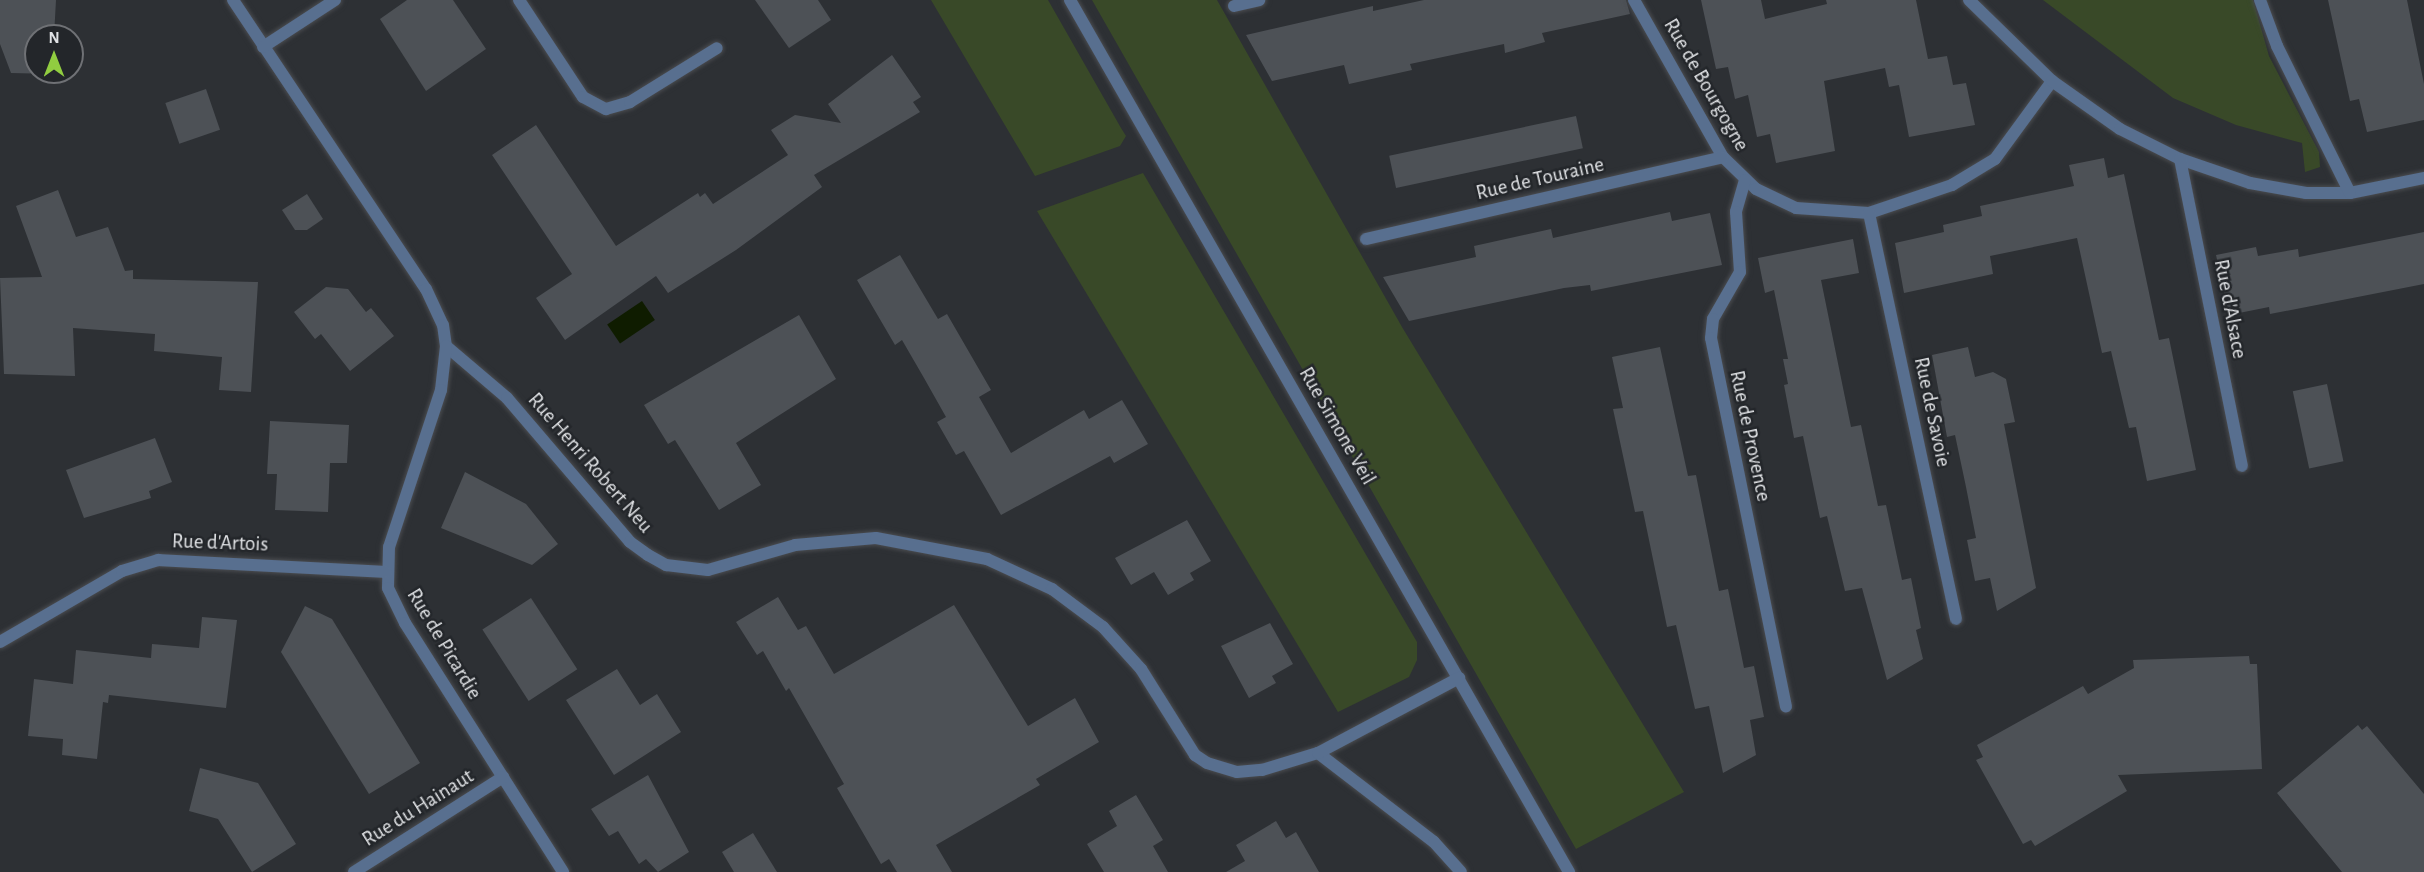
<!DOCTYPE html>
<style>
body{margin:0}
#map{position:relative;width:2424px;height:872px;overflow:hidden;background:#2d3034;font-family:"Alegreya Sans",sans-serif}
div>[style]{position:absolute}
.green>*{inset:0;background:#394928}
.water>*{inset:0;background:#0f1c00;transform-origin:0 0}
.building>*{inset:0;background:#4d5156;transform-origin:0 0}
.roads{filter:drop-shadow(0 0 2px #4a4c50) drop-shadow(0 0 2px #4a4c50)}
.street>*{height:12px;margin:-6px;padding:0 6px;transform-origin:6px;border-radius:6px;background:#586f8f}
span{translate:-50% -50%;white-space:nowrap;text-align:center;line-height:1.15;-webkit-text-stroke:5px #23262a;paint-order:stroke}
.street-label{font-size:21px;color:#e0e2e5}
.north{position:absolute;left:24px;top:24px;width:60px;height:60px;box-sizing:border-box;background:#23262a;border:2px solid #6f7175;border-radius:50%;rotate:0deg;font-size:16px;font-weight:700;line-height:24px;text-align:center;color:#e0e2e5}
.north::after{content:'';display:block;margin:auto;width:21px;height:27px;background:#91cd40;clip-path:polygon(50% 0,100% 100%,50% 72%,0 100%)}
</style>
<div id="map">
<div class="green">
<i style="clip-path:polygon(931px 0,1048px 0,1121px 128px,1126px 136px,1120px 146px,1035px 176px)"></i>
<i style="clip-path:polygon(1092px 0,1217px 0,1402px 327px,1684px 792px,1576px 849px)"></i>
<i style="clip-path:polygon(2043px 0,2253px 0,2269px 56px,2319px 152px,2320px 167px,2305px 172px,2302px 143px,2236px 125px,2173px 98px)"></i>
<i style="clip-path:polygon(1143px 173px,1417px 642px,1417px 660px,1409px 677px,1338px 712px,1037px 211px)"></i>
</div>
<div class="water">
<i style="left:642px;top:301px;width:23px;height:42px;rotate:56deg"></i>
</div>
<div class="building">
<i style="clip-path:polygon(0 0,56px 0,54px 36px,36px 36px,36px 72px,53px 74px,11px 73px,0 44px)"></i>
<i style="clip-path:polygon(407px 0,453px 0,486px 49px,426px 91px,380px 19px)"></i>
<i style="clip-path:polygon(755px 0,818px 0,831px 20px,789px 48px)"></i>
<i style="clip-path:polygon(1424px 0,1626px 0,1630px 14px,1542px 33px,1545px 42px,1505px 53px,1504px 44px,1410px 64px,1412px 70px,1349px 84px,1344px 65px,1272px 81px,1246px 35px,1373px 6px,1373px 11px)"></i>
<i style="clip-path:polygon(1701px 0,1761px 0,1765px 19px,1827px 4px,1826px 0,1916px 0,1928px 59px,1947px 56px,1953px 85px,1966px 83px,1975px 125px,1909px 137px,1899px 85px,1889px 87px,1885px 68px,1824px 81px,1835px 151px,1776px 163px,1770px 134px,1757px 137px,1748px 95px,1735px 99px,1728px 67px,1716px 69px)"></i>
<i style="clip-path:polygon(2328px 0,2407px 0,2424px 84px,2424px 120px,2367px 132px,2359px 99px,2350px 101px)"></i>
<i style="clip-path:polygon(892px 55px,921px 97px,913px 102px,920px 112px,814px 175px,822px 187px,736px 250px,668px 293px,656px 276px,565px 340px,536px 298px,572px 274px,492px 155px,536px 125px,616px 246px,698px 193px,700px 197px,705px 193px,713px 204px,788px 155px,771px 130px,795px 115px,841px 123px,828px 104px)"></i>
<i style="left:206px;top:89px;width:43px;height:43px;rotate:71deg"></i>
<i style="left:1576px;top:116px;width:33px;height:191px;rotate:78deg"></i>
<i style="clip-path:polygon(2104px 158px,2108px 178px,2124px 174px,2159px 340px,2169px 338px,2196px 470px,2147px 481px,2136px 427px,2129px 428px,2111px 351px,2102px 353px,2077px 238px,1990px 256px,1993px 274px,1904px 293px,1895px 243px,1944px 232px,1943px 225px,1982px 216px,1980px 206px,2074px 186px,2069px 165px)"></i>
<i style="clip-path:polygon(58px 190px,76px 237px,108px 227px,125px 271px,133px 270px,133px 279px,258px 282px,251px 392px,219px 390px,222px 357px,154px 351px,155px 334px,73px 328px,75px 376px,4px 374px,0 278px,42px 277px,16px 206px)"></i>
<i style="clip-path:polygon(307px 194px,323px 219px,307px 230px,295px 230px,282px 210px)"></i>
<i style="clip-path:polygon(1670px 212px,1672px 221px,1710px 213px,1722px 265px,1591px 291px,1590px 285px,1564px 288px,1409px 321px,1383px 277px,1476px 257px,1474px 246px,1551px 229px,1553px 238px)"></i>
<i style="clip-path:polygon(2424px 232px,2424px 284px,2270px 314px,2269px 307px,2229px 315px,2216px 255px,2256px 247px,2258px 256px,2298px 249px,2299px 257px)"></i>
<i style="clip-path:polygon(1853px 239px,1859px 273px,1821px 280px,1851px 427px,1861px 425px,1878px 506px,1886px 505px,1902px 580px,1911px 578px,1921px 628px,1916px 630px,1923px 659px,1887px 680px,1862px 588px,1845px 591px,1827px 516px,1820px 518px,1803px 436px,1794px 438px,1784px 385px,1788px 384px,1783px 359px,1788px 359px,1774px 290px,1765px 293px,1758px 258px)"></i>
<i style="clip-path:polygon(900px 255px,938px 319px,947px 314px,991px 390px,979px 397px,1011px 453px,1084px 410px,1089px 419px,1122px 400px,1148px 444px,1114px 463px,1110px 456px,1001px 515px,964px 451px,956px 455px,937px 422px,946px 417px,924px 378px,902px 340px,895px 345px,857px 280px)"></i>
<i style="clip-path:polygon(326px 287px,348px 289px,366px 312px,371px 308px,394px 336px,350px 371px,321px 334px,315px 339px,294px 312px)"></i>
<i style="clip-path:polygon(799px 315px,836px 379px,736px 443px,761px 485px,719px 510px,675px 440px,668px 444px,644px 405px)"></i>
<i style="clip-path:polygon(1660px 347px,1688px 476px,1696px 475px,1719px 591px,1728px 589px,1744px 668px,1754px 666px,1764px 717px,1750px 720px,1756px 755px,1723px 773px,1709px 706px,1695px 709px,1676px 625px,1667px 627px,1643px 511px,1635px 512px,1613px 409px,1623px 408px,1612px 357px)"></i>
<i style="clip-path:polygon(1968px 347px,1975px 377px,1993px 372px,2006px 379px,2015px 422px,2004px 424px,2036px 588px,1997px 611px,1990px 578px,1975px 581px,1967px 540px,1976px 538px,1966px 487px,1955px 435px,1947px 437px,1932px 355px)"></i>
<i style="left:2327px;top:384px;width:79px;height:35px;rotate:78deg"></i>
<i style="clip-path:polygon(270px 421px,349px 425px,347px 463px,330px 463px,328px 512px,275px 510px,277px 474px,267px 474px)"></i>
<i style="clip-path:polygon(155px 438px,172px 482px,149px 491px,151px 498px,84px 518px,66px 470px)"></i>
<i style="clip-path:polygon(465px 472px,526px 504px,558px 544px,532px 565px,441px 528px)"></i>
<i style="clip-path:polygon(1187px 520px,1211px 561px,1190px 573px,1194px 580px,1168px 595px,1154px 572px,1131px 585px,1115px 558px)"></i>
<i style="clip-path:polygon(778px 597px,798px 630px,806px 626px,834px 674px,954px 605px,1028px 726px,1075px 698px,1099px 742px,1036px 779px,1040px 785px,936px 845px,952px 872px,897px 872px,889px 859px,881px 864px,837px 788px,844px 784px,789px 688px,786px 691px,763px 651px,757px 655px,736px 622px)"></i>
<i style="left:531px;top:598px;width:85px;height:58px;rotate:57deg"></i>
<i style="clip-path:polygon(305px 606px,332px 619px,420px 763px,369px 794px,281px 652px)"></i>
<i style="clip-path:polygon(202px 617px,237px 620px,226px 708px,109px 695px,108px 703px,103px 702px,97px 759px,62px 755px,63px 739px,28px 736px,34px 679px,73px 684px,76px 650px,151px 658px,152px 644px,199px 648px)"></i>
<i style="clip-path:polygon(1270px 623px,1293px 664px,1272px 676px,1276px 683px,1249px 698px,1221px 646px)"></i>
<i style="clip-path:polygon(2249px 656px,2250px 664px,2257px 664px,2262px 769px,2118px 775px,2127px 791px,2035px 846px,2031px 840px,2023px 844px,1976px 760px,1983px 757px,1977px 745px,2083px 686px,2088px 694px,2134px 668px,2133px 660px)"></i>
<i style="clip-path:polygon(617px 669px,640px 705px,657px 694px,681px 732px,614px 775px,566px 700px)"></i>
<i style="clip-path:polygon(2358px 725px,2362px 730px,2367px 726px,2424px 794px,2424px 872px,2342px 872px,2277px 793px)"></i>
<i style="clip-path:polygon(200px 768px,258px 783px,296px 844px,252px 872px,218px 819px,189px 811px)"></i>
<i style="clip-path:polygon(648px 775px,689px 852px,658px 872px,646px 859px,639px 864px,618px 831px,609px 836px,591px 809px)"></i>
<i style="clip-path:polygon(1136px 795px,1163px 840px,1153px 846px,1168px 872px,1104px 872px,1087px 844px,1117px 826px,1109px 811px)"></i>
<i style="clip-path:polygon(1276px 821px,1286px 838px,1296px 832px,1319px 872px,1226px 872px,1245px 861px,1236px 845px)"></i>
<i style="clip-path:polygon(753px 833px,777px 872px,734px 872px,722px 852px)"></i>
</div>
<div class="roads">
<div class="street">
<i style="left:233px;top:0;width:348px;rotate:56.3deg"></i>
<i style="left:426px;top:289px;width:40px;rotate:65deg"></i>
<i style="left:443px;top:325px;width:21px;rotate:82deg"></i>
<i style="left:446px;top:346px;width:80px;rotate:40.4deg"></i>
<i style="left:507px;top:398px;width:189px;rotate:49.5deg"></i>
<i style="left:630px;top:542px;width:22px;rotate:36deg"></i>
<i style="left:648px;top:555px;width:21px;rotate:29deg"></i>
<i style="left:666px;top:565px;width:42px;rotate:6.8deg"></i>
<i style="left:708px;top:570px;width:91px;rotate:-16deg"></i>
<i style="left:795px;top:545px;width:81px;rotate:-4.9deg"></i>
<i style="left:876px;top:538px;width:113px;rotate:10.7deg"></i>
<i style="left:987px;top:559px;width:72px;rotate:24.8deg"></i>
<i style="left:1052px;top:589px;width:64px;rotate:36.7deg"></i>
<i style="left:1103px;top:627px;width:57px;rotate:47.9deg"></i>
<i style="left:1141px;top:669px;width:102px;rotate:57.9deg"></i>
<i style="left:1195px;top:755px;width:14px;rotate:34deg"></i>
<i style="left:1207px;top:763px;width:31px;rotate:17deg"></i>
<i style="left:1237px;top:772px;width:25px;rotate:-5deg"></i>
<i style="left:1262px;top:770px;width:59px;rotate:-16.9deg"></i>
<i style="left:1318px;top:753px;width:146px;rotate:37.5deg"></i>
<i style="left:1434px;top:842px;width:40px;rotate:48deg"></i>
<i style="left:519px;top:0;width:116px;rotate:56.6deg"></i>
<i style="left:583px;top:97px;width:26px;rotate:28deg"></i>
<i style="left:606px;top:109px;width:25px;rotate:-16deg"></i>
<i style="left:630px;top:102px;width:102px;rotate:-31.8deg"></i>
<i style="left:1070px;top:0;width:1005px;rotate:60.22deg"></i>
<i style="left:1634px;top:0;width:180px;rotate:60.5deg"></i>
<i style="left:1723px;top:157px;width:46px;rotate:44.1deg"></i>
<i style="left:1756px;top:189px;width:44px;rotate:25.4deg"></i>
<i style="left:1796px;top:208px;width:73px;rotate:3.9deg"></i>
<i style="left:1869px;top:213px;width:88px;rotate:-18.6deg"></i>
<i style="left:1952px;top:185px;width:50px;rotate:-31.2deg"></i>
<i style="left:1995px;top:159px;width:97px;rotate:-53.8deg"></i>
<i style="left:1969px;top:0;width:116px;rotate:44.3deg"></i>
<i style="left:2052px;top:81px;width:83px;rotate:35.2deg"></i>
<i style="left:2120px;top:129px;width:67px;rotate:26.6deg"></i>
<i style="left:2180px;top:159px;width:74px;rotate:18.9deg"></i>
<i style="left:2250px;top:183px;width:57px;rotate:10.1deg"></i>
<i style="left:2306px;top:193px;width:44px"></i>
<i style="left:2350px;top:193px;width:76px;rotate:-11.5deg"></i>
<i style="left:2260px;top:0;width:49px;rotate:69.7deg"></i>
<i style="left:2277px;top:46px;width:164px;rotate:63.6deg"></i>
<i style="left:1234px;top:6px;width:26px;rotate:-13deg"></i>
<i style="left:263px;top:47px;width:86px;rotate:-33.1deg"></i>
<i style="left:2180px;top:159px;width:313px;rotate:78.6deg"></i>
<i style="left:1745px;top:180px;width:33px;rotate:106deg"></i>
<i style="left:1736px;top:212px;width:60px;rotate:86.2deg"></i>
<i style="left:1740px;top:272px;width:54px;rotate:119.9deg"></i>
<i style="left:1713px;top:319px;width:19px;rotate:96deg"></i>
<i style="left:1711px;top:338px;width:376px;rotate:78.5deg"></i>
<i style="left:1869px;top:213px;width:415px;rotate:77.9deg"></i>
<i style="left:1366px;top:239px;width:366px;rotate:-12.9deg"></i>
<i style="left:446px;top:346px;width:44px;rotate:96.5deg"></i>
<i style="left:441px;top:390px;width:165px;rotate:108.3deg"></i>
<i style="left:389px;top:547px;width:41px;rotate:91.4deg"></i>
<i style="left:388px;top:588px;width:39px;rotate:64deg"></i>
<i style="left:405px;top:623px;width:295px;rotate:57.6deg"></i>
<i style="left:0;top:642px;width:141px;rotate:-30.2deg"></i>
<i style="left:122px;top:571px;width:38px;rotate:-17deg"></i>
<i style="left:158px;top:560px;width:228px;rotate:3deg"></i>
<i style="left:1318px;top:753px;width:160px;rotate:-28deg"></i>
<i style="left:354px;top:872px;width:177px;rotate:-32.5deg"></i>
</div>
</div>
<div class="street-label">
<span style="left:1706px;top:85px;rotate:60deg">Rue de Bourgogne</span>
<span style="left:1540px;top:179px;rotate:-13deg">Rue de Touraine</span>
<span style="left:2230px;top:309px;rotate:79deg">Rue d'Alsace</span>
<span style="left:1932px;top:412px;rotate:78deg">Rue de Savoie</span>
<span style="left:1337px;top:426px;rotate:60deg">Rue Simone Veil</span>
<span style="left:1750px;top:436px;rotate:78deg">Rue de Provence</span>
<span style="left:590px;top:463px;rotate:49deg">Rue Henri Robert Neu</span>
<span style="left:220px;top:543px;rotate:2deg">Rue d'Artois</span>
<span style="left:444px;top:644px;rotate:59deg">Rue de Picardie</span>
<span style="left:418px;top:808px;rotate:-32deg">Rue du Hainaut</span>
</div>
<div class="north">N</div>
</div>
